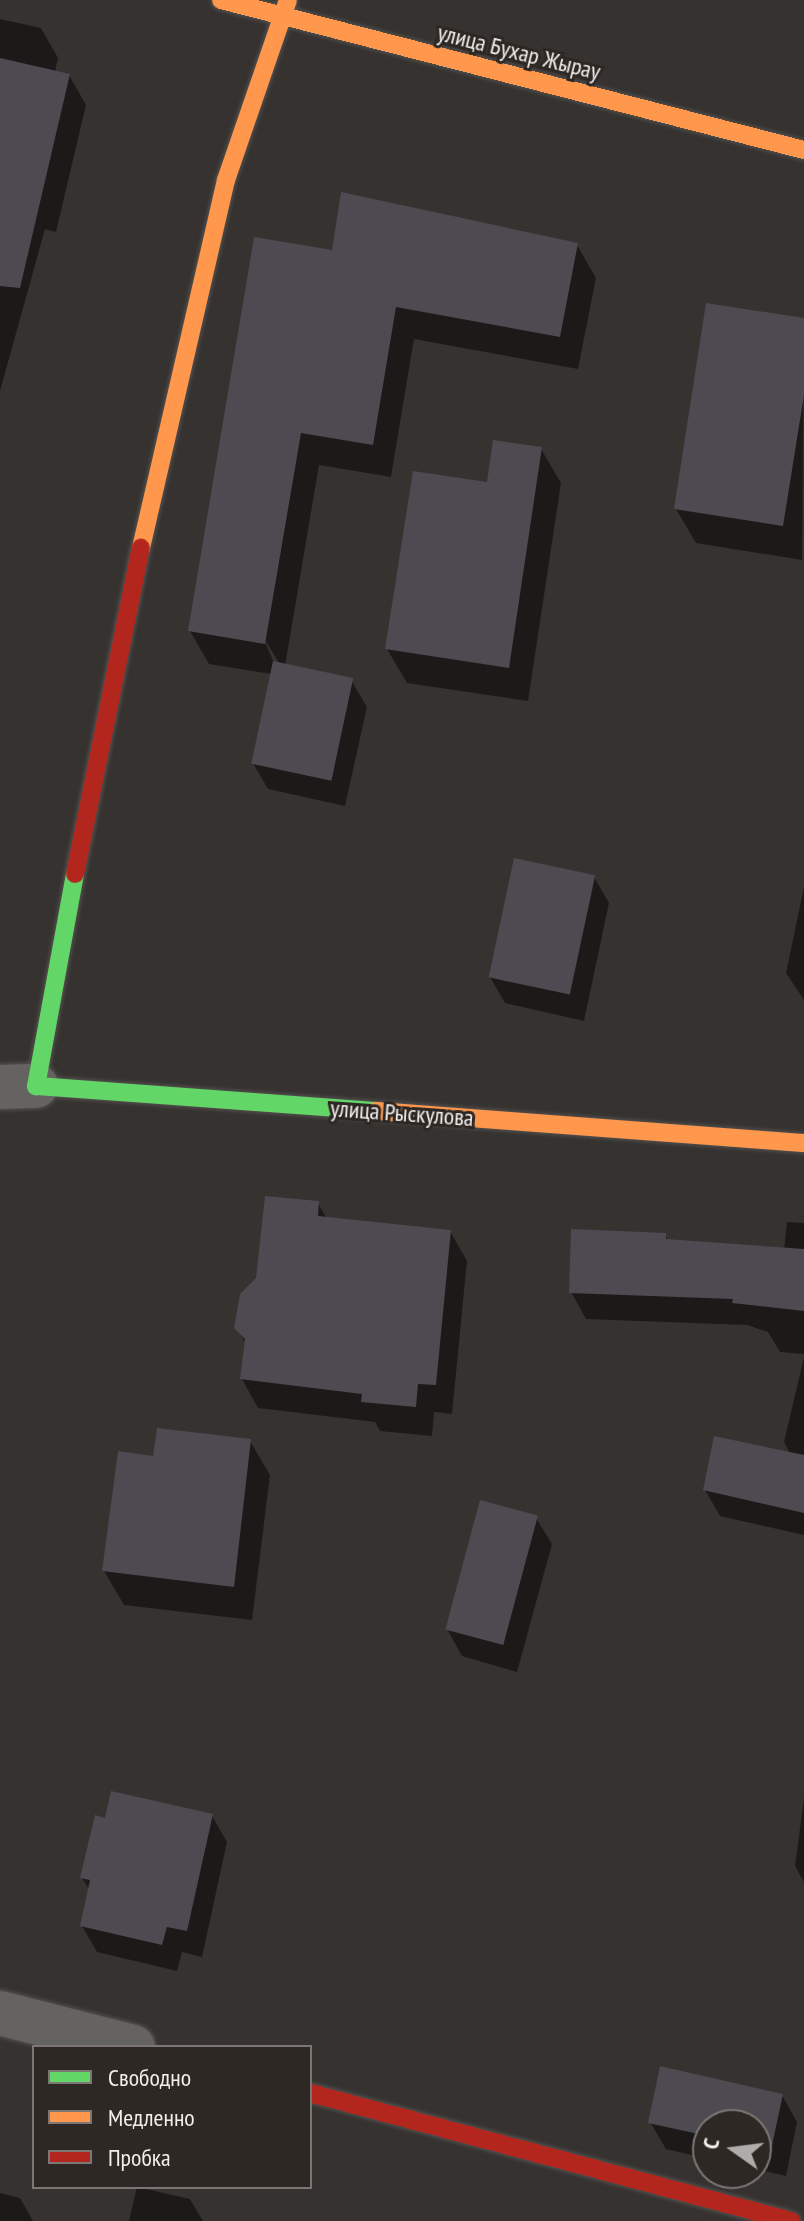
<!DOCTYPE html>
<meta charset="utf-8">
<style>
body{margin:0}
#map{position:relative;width:804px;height:2221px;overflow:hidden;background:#353230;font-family:"PT Sans Narrow",sans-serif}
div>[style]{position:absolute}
.shadow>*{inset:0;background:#0007}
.building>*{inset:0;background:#4d4a52;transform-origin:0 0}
.roads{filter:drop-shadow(0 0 2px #54514f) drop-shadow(0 0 2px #54514f)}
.street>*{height:44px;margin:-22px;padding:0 22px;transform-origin:22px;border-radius:22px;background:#656361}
.fast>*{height:18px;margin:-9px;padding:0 9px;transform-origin:9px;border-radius:9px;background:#63d668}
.slow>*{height:18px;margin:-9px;padding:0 9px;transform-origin:9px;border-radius:9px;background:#ff974d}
.jam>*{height:18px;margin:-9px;padding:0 9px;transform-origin:9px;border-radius:9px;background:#b3261e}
span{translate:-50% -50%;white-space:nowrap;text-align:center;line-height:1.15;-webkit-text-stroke:6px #2d2824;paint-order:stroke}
.street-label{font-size:24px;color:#f2eeec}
.legend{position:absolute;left:32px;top:2045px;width:280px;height:144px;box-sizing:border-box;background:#2d2824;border:2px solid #7c7774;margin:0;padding:10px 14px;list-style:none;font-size:24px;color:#f2eeec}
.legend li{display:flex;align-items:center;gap:16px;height:40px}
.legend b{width:40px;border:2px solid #7c7774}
.north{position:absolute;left:692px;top:2109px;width:80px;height:80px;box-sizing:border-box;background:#2d2824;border:2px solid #7c7774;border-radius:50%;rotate:284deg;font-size:22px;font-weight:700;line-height:32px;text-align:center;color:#f2eeec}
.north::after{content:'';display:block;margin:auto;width:28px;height:36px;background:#b0acaa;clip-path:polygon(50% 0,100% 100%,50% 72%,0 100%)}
</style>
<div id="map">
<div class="shadow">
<i style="clip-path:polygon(0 19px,41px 28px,58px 58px,55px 72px,69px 75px,86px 105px,56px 232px,45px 229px,0 391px)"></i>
<i style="clip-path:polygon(evenodd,342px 195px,577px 245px,596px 278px,578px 369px,414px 339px,391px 477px,319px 465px,285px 666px,351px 680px,367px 707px,345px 806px,268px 789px,253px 763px,272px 674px,209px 664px,190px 631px,333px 252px,342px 195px,262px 635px,279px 663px,274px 663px,262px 635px)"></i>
<i style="clip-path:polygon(804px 320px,802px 560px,696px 543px,676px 509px)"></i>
<i style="clip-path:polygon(541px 449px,561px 483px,528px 701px,407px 683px,387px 649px,488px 484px)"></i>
<i style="clip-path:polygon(594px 877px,609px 903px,584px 1021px,505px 1003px,490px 977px)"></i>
<i style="clip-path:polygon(804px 887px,804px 1000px,786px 973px)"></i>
<i style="clip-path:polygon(318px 1203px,327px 1219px,450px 1231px,467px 1261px,452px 1414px,434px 1412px,432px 1436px,380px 1431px,375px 1422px,258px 1408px,242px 1379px,247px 1345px,236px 1327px)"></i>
<i style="clip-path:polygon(787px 1222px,804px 1223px,804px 1354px,780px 1352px,768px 1332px,747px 1325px,586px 1319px,571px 1292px,665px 1234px,668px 1241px,784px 1250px)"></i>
<i style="clip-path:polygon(804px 1357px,804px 1535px,720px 1516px,705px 1490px,791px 1455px,784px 1442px)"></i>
<i style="clip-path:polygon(250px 1441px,270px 1475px,252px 1620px,124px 1605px,104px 1571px,155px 1458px)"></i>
<i style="clip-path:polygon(536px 1518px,552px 1544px,517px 1672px,462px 1656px,447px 1629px)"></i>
<i style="clip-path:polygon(804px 1798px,804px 1882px,795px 1866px)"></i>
<i style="clip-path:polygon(212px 1816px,227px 1842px,202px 1957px,182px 1952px,177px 1971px,97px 1952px,82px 1926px,90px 1891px,82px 1878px,106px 1820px)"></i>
<i style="clip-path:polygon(782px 2095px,797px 2122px,786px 2176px,756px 2169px,756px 2125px,708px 2125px,708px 2159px,666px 2149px,650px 2122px)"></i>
<i style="clip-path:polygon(137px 2187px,190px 2199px,203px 2221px,129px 2221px)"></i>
<i style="clip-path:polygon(0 2193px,20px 2198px,33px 2221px,0 2221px)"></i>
</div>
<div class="building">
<i style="clip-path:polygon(0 58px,70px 74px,20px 288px,0 286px)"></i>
<i style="clip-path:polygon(341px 192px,578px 243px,560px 337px,396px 307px,373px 445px,301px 433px,265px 644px,188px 631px,254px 237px,332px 250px)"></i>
<i style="clip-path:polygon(706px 303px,804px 318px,804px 395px,783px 526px,674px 509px)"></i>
<i style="clip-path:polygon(493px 440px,542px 447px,509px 668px,385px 649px,413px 471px,487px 482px)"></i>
<i style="left:273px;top:661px;width:82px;height:105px;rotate:12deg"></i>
<i style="left:514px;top:858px;width:83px;height:122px;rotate:12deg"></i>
<i style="clip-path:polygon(265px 1196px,319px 1201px,318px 1216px,451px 1230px,436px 1385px,418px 1384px,416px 1407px,361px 1402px,362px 1394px,240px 1379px,245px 1339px,234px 1328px,240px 1294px,256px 1278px)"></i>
<i style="clip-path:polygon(571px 1229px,666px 1233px,666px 1239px,804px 1249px,804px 1311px,732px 1303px,733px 1299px,569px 1293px)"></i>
<i style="clip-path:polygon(157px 1428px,251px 1439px,234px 1587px,102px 1571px,118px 1451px,153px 1456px)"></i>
<i style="clip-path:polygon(714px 1436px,804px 1455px,804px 1513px,703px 1490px)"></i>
<i style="left:480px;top:1500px;width:60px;height:134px;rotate:15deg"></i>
<i style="clip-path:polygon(111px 1791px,213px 1814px,187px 1931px,167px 1927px,162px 1945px,80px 1926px,90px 1880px,80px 1878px,95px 1815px,105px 1818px)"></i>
<i style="clip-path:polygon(660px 2066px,783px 2094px,771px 2150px,756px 2147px,756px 2125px,708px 2125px,708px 2136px,648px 2123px)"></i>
</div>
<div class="roads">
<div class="street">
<i style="left:0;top:1087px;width:36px;rotate:-2deg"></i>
<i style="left:0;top:2013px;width:137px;rotate:14.3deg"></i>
</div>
<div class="fast">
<i style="left:75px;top:874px;width:216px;rotate:100.4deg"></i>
<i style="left:36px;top:1086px;width:341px;rotate:4.2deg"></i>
</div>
<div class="slow">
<i style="left:221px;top:0;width:602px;rotate:14.43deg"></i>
<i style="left:141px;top:548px;width:378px;rotate:-77deg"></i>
<i style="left:226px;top:180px;width:190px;rotate:-71deg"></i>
<i style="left:376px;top:1111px;width:429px;rotate:4.3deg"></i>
</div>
<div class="jam">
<i style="left:75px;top:874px;width:333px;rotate:-78.6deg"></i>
<i style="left:310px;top:2093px;width:498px;rotate:14.9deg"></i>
</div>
</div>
<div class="street-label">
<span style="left:519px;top:52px;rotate:14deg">улица Бухар Жырау</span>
<span style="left:402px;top:1113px;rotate:4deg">улица Рыскулова</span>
</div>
<ul class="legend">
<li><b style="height:10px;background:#63d668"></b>Свободно</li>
<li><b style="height:10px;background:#ff974d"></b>Медленно</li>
<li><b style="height:10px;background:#b3261e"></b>Пробка</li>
</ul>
<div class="north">С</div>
</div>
